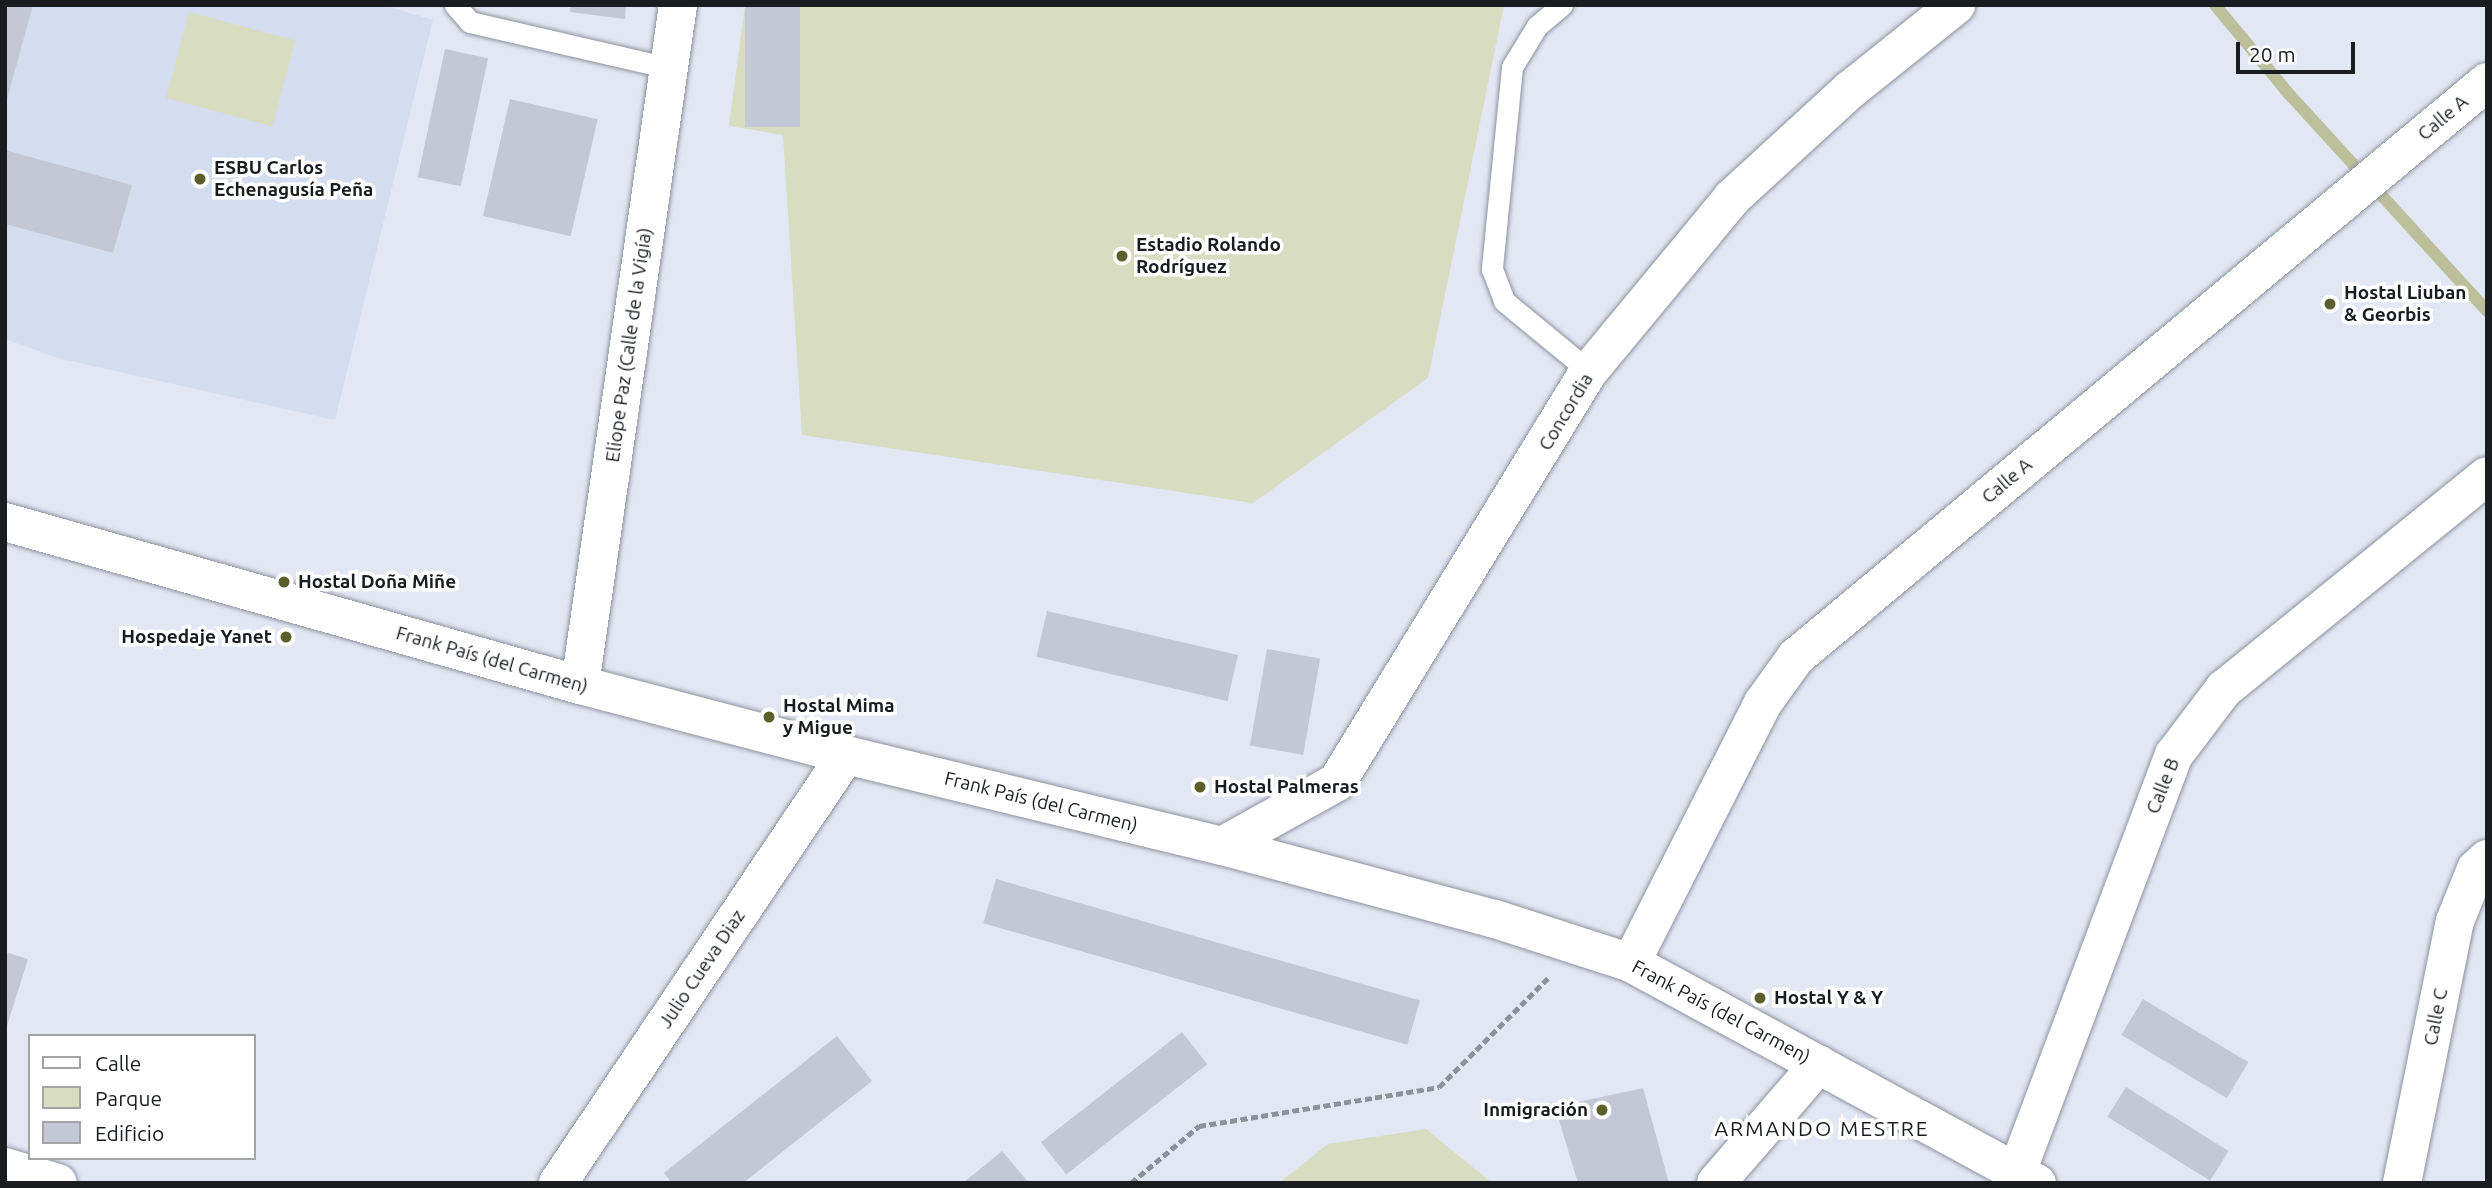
<!DOCTYPE html>
<meta charset="utf-8">
<style>
body{margin:0}
#map{position:relative;width:2492px;height:1188px;overflow:hidden;background:#e2e7f3;font-family:Ubuntu,sans-serif}
div>[style]{position:absolute}
.built>*{inset:0;background:#d4dcef}
.green>*{inset:0;background:#d8dcc0;transform-origin:0 0}
.stream>*{height:12px;margin:-6px;padding:0 6px;transform-origin:6px;border-radius:6px;background:#bbc09a}
.building>*{inset:0;background:#c3c8d4;transform-origin:0 0}
.path>*{height:4.5px;margin-top:-2.25px;transform-origin:0;background:repeating-linear-gradient(90deg,#8d9199 0 7px,transparent 0 10.5px)}
.roads{filter:drop-shadow(0 0 2px #8e929e) drop-shadow(0 0 2px #8e929e)}
.lane>*{height:21px;margin:-10.5px;padding:0 10.5px;transform-origin:10.5px;border-radius:10.5px;background:#fff}
.street>*{height:38px;margin:-19px;padding:0 19px;transform-origin:19px;border-radius:19px;background:#fff}
.dots>*{width:19px;height:19px;translate:-50% -50%;box-sizing:border-box;border:4px solid #fff;border-radius:50%}
span{translate:-50% -50%;white-space:nowrap;text-align:center;line-height:1.15;-webkit-text-stroke:7px #fff;paint-order:stroke}
.street-label{font-size:19px;color:#1a1c20}
.poi-label{font-size:19px;color:#1a1c20;font-weight:700}
.left{translate:0 -50%;text-align:left}
.right{translate:-100% -50%;text-align:right}
.neighbourhood-label{font-size:21px;color:#1a1c20;letter-spacing:2px}
.frame{position:absolute;inset:0;border:7px solid #1a1c20;pointer-events:none}
.legend{position:absolute;left:28px;top:1034px;width:228px;height:126px;box-sizing:border-box;background:#fff;border:2px solid #a3a4a6;margin:0;padding:9px 12px;list-style:none;font-size:21px;color:#1a1c20}
.legend li{display:flex;align-items:center;gap:14px;height:35px}
.legend b{width:35px;border:2px solid #a3a4a6}
.scale{position:absolute;left:2236px;top:42px;width:119px;height:32px;box-sizing:border-box;border:4px solid #1a1c20;border-top:0;padding-left:9px;font-size:21px;line-height:24px;white-space:nowrap;color:#1a1c20;-webkit-text-stroke:5px #fff;paint-order:stroke}
</style>
<div id="map">
<div class="built">
<i style="clip-path:polygon(5px 5px,383px 5px,433px 20px,335px 420px,61px 359px,5px 339px)"></i>
</div>
<div class="green">
<i style="clip-path:polygon(745px 5px,1504px 5px,1428px 378px,1253px 503px,802px 435px,783px 135px,729px 126px)"></i>
<i style="left:189px;top:12px;width:110px;height:89px;rotate:15deg"></i>
<i style="clip-path:polygon(1426px 1129px,1492px 1183px,1279px 1183px,1328px 1144px)"></i>
</div>
<div class="stream">
<i style="left:2215px;top:5px;width:116px;rotate:50.3deg"></i>
<i style="left:2289px;top:94px;width:294px;rotate:47.6deg"></i>
</div>
<div class="building">
<i style="clip-path:polygon(5px 5px,33px 5px,6px 103px,5px 103px)"></i>
<i style="clip-path:polygon(571px 5px,626px 5px,625px 19px,570px 12px)"></i>
<i style="left:745px;top:5px;width:55px;height:122px"></i>
<i style="left:445px;top:49px;width:44px;height:131px;rotate:12deg"></i>
<i style="left:510px;top:99px;width:90px;height:120px;rotate:13deg"></i>
<i style="clip-path:polygon(5px 150px,132px 185px,113px 253px,5px 224px)"></i>
<i style="left:1047px;top:611px;width:196px;height:47px;rotate:13deg"></i>
<i style="left:1267px;top:649px;width:54px;height:98px;rotate:10deg"></i>
<i style="left:996px;top:879px;width:441px;height:46px;rotate:16deg"></i>
<i style="clip-path:polygon(5px 952px,28px 959px,6px 1029px,5px 1029px)"></i>
<i style="left:2143px;top:999px;width:123px;height:42px;rotate:31deg"></i>
<i style="left:1182px;top:1032px;width:41px;height:179px;rotate:52deg"></i>
<i style="clip-path:polygon(837px 1036px,872px 1081px,743px 1183px,672px 1183px,664px 1173px)"></i>
<i style="left:2126px;top:1087px;width:121px;height:35px;rotate:32deg"></i>
<i style="clip-path:polygon(1643px 1088px,1669px 1183px,1578px 1183px,1555px 1107px)"></i>
<i style="clip-path:polygon(1002px 1151px,1029px 1183px,963px 1183px)"></i>
</div>
<div class="path">
<i style="left:1131px;top:1183px;width:89px;rotate:-40deg"></i>
<i style="left:1199px;top:1126px;width:243px;rotate:-9.2deg"></i>
<i style="left:1439px;top:1087px;width:154px;rotate:-45deg"></i>
</div>
<div class="roads">
<div class="lane">
<i style="left:455px;top:5px;width:23px;rotate:49deg"></i>
<i style="left:470px;top:22px;width:204px;rotate:13deg"></i>
<i style="left:1562px;top:5px;width:33px;rotate:140deg"></i>
<i style="left:1537px;top:26px;width:48px;rotate:121.4deg"></i>
<i style="left:1512px;top:67px;width:203px;rotate:95.7deg"></i>
<i style="left:1492px;top:269px;width:34px;rotate:69deg"></i>
<i style="left:1504px;top:301px;width:110px;rotate:39.5deg"></i>
</div>
<div class="street">
<i style="left:5px;top:522px;width:598px;rotate:15.83deg"></i>
<i style="left:580px;top:685px;width:275px;rotate:14.7deg"></i>
<i style="left:846px;top:755px;width:387px;rotate:13.6deg"></i>
<i style="left:1222px;top:846px;width:283px;rotate:15deg"></i>
<i style="left:1495px;top:919px;width:143px;rotate:17.9deg"></i>
<i style="left:1631px;top:963px;width:462px;rotate:28.5deg"></i>
<i style="left:580px;top:685px;width:687px;rotate:-81.8deg"></i>
<i style="left:1222px;top:846px;width:132px;rotate:-29.1deg"></i>
<i style="left:1337px;top:782px;width:482px;rotate:-58.5deg"></i>
<i style="left:1589px;top:371px;width:224px;rotate:-50.4deg"></i>
<i style="left:1732px;top:198px;width:160px;rotate:-42.5deg"></i>
<i style="left:1850px;top:90px;width:136px;rotate:-38.7deg"></i>
<i style="left:1631px;top:963px;width:292px;rotate:-63.1deg"></i>
<i style="left:1763px;top:703px;width:57px;rotate:-54.3deg"></i>
<i style="left:1796px;top:657px;width:899px;rotate:-39.76deg"></i>
<i style="left:5px;top:1167px;width:55px;rotate:16.8deg"></i>
<i style="left:2017px;top:1172px;width:446px;rotate:-69.4deg"></i>
<i style="left:2174px;top:755px;width:83px;rotate:-52.9deg"></i>
<i style="left:2224px;top:689px;width:338px;rotate:-39deg"></i>
<i style="left:558px;top:1183px;width:516px;rotate:-56.06deg"></i>
<i style="left:1716px;top:1183px;width:157px;rotate:-49.1deg"></i>
<i style="left:2402px;top:1183px;width:267px;rotate:-78.6deg"></i>
<i style="left:2455px;top:921px;width:56px;rotate:-68deg"></i>
<i style="left:2476px;top:869px;width:15px;rotate:-42deg"></i>
</div>
</div>
<div class="dots">
<i style="left:200px;top:179px;background:#5a5f2c"></i>
<i style="left:1122px;top:256px;background:#5a5f2c"></i>
<i style="left:2330px;top:304px;background:#5a5f2c"></i>
<i style="left:284px;top:582px;background:#5a5f2c"></i>
<i style="left:286px;top:637px;background:#5a5f2c"></i>
<i style="left:769px;top:717px;background:#5a5f2c"></i>
<i style="left:1200px;top:787px;background:#5a5f2c"></i>
<i style="left:1760px;top:998px;background:#5a5f2c"></i>
<i style="left:1602px;top:1110px;background:#5a5f2c"></i>
</div>
<div class="street-label">
<span style="left:2443px;top:118px;rotate:-40deg">Calle A</span>
<span style="left:629px;top:345px;rotate:-82deg">Eliope Paz (Calle de la Vigía)</span>
<span style="left:1566px;top:412px;rotate:-59deg">Concordia</span>
<span style="left:2007px;top:481px;rotate:-40deg">Calle A</span>
<span style="left:492px;top:660px;rotate:16deg">Frank País (del Carmen)</span>
<span style="left:2163px;top:786px;rotate:-68deg">Calle B</span>
<span style="left:1041px;top:802px;rotate:14deg">Frank País (del Carmen)</span>
<span style="left:702px;top:969px;rotate:-56deg">Julio Cueva Diaz</span>
<span style="left:1721px;top:1012px;rotate:28deg">Frank País (del Carmen)</span>
<span style="left:2436px;top:1017px;rotate:-79deg">Calle C</span>
</div>
<div class="poi-label">
<span class="left" style="left:214px;top:179px">ESBU Carlos<br>Echenagusía Peña</span>
<span class="left" style="left:1136px;top:256px">Estadio Rolando<br>Rodríguez</span>
<span class="left" style="left:2344px;top:304px">Hostal Liuban<br>&amp; Georbis</span>
<span class="left" style="left:298px;top:582px">Hostal Doña Miñe</span>
<span class="right" style="left:272px;top:637px">Hospedaje Yanet</span>
<span class="left" style="left:783px;top:717px">Hostal Mima<br>y Migue</span>
<span class="left" style="left:1214px;top:787px">Hostal Palmeras</span>
<span class="left" style="left:1774px;top:998px">Hostal Y &amp; Y</span>
<span class="right" style="left:1588px;top:1110px">Inmigración</span>
</div>
<div class="neighbourhood-label">
<span style="left:1822px;top:1128px">ARMANDO MESTRE</span>
</div>
<div class="frame"></div>
<ul class="legend">
<li><b style="height:9px;background:#fff"></b>Calle</li>
<li><b style="height:19px;background:#d8dcc0"></b>Parque</li>
<li><b style="height:19px;background:#c3c8d4"></b>Edificio</li>
</ul>
<div class="scale">20 m</div>
</div>
